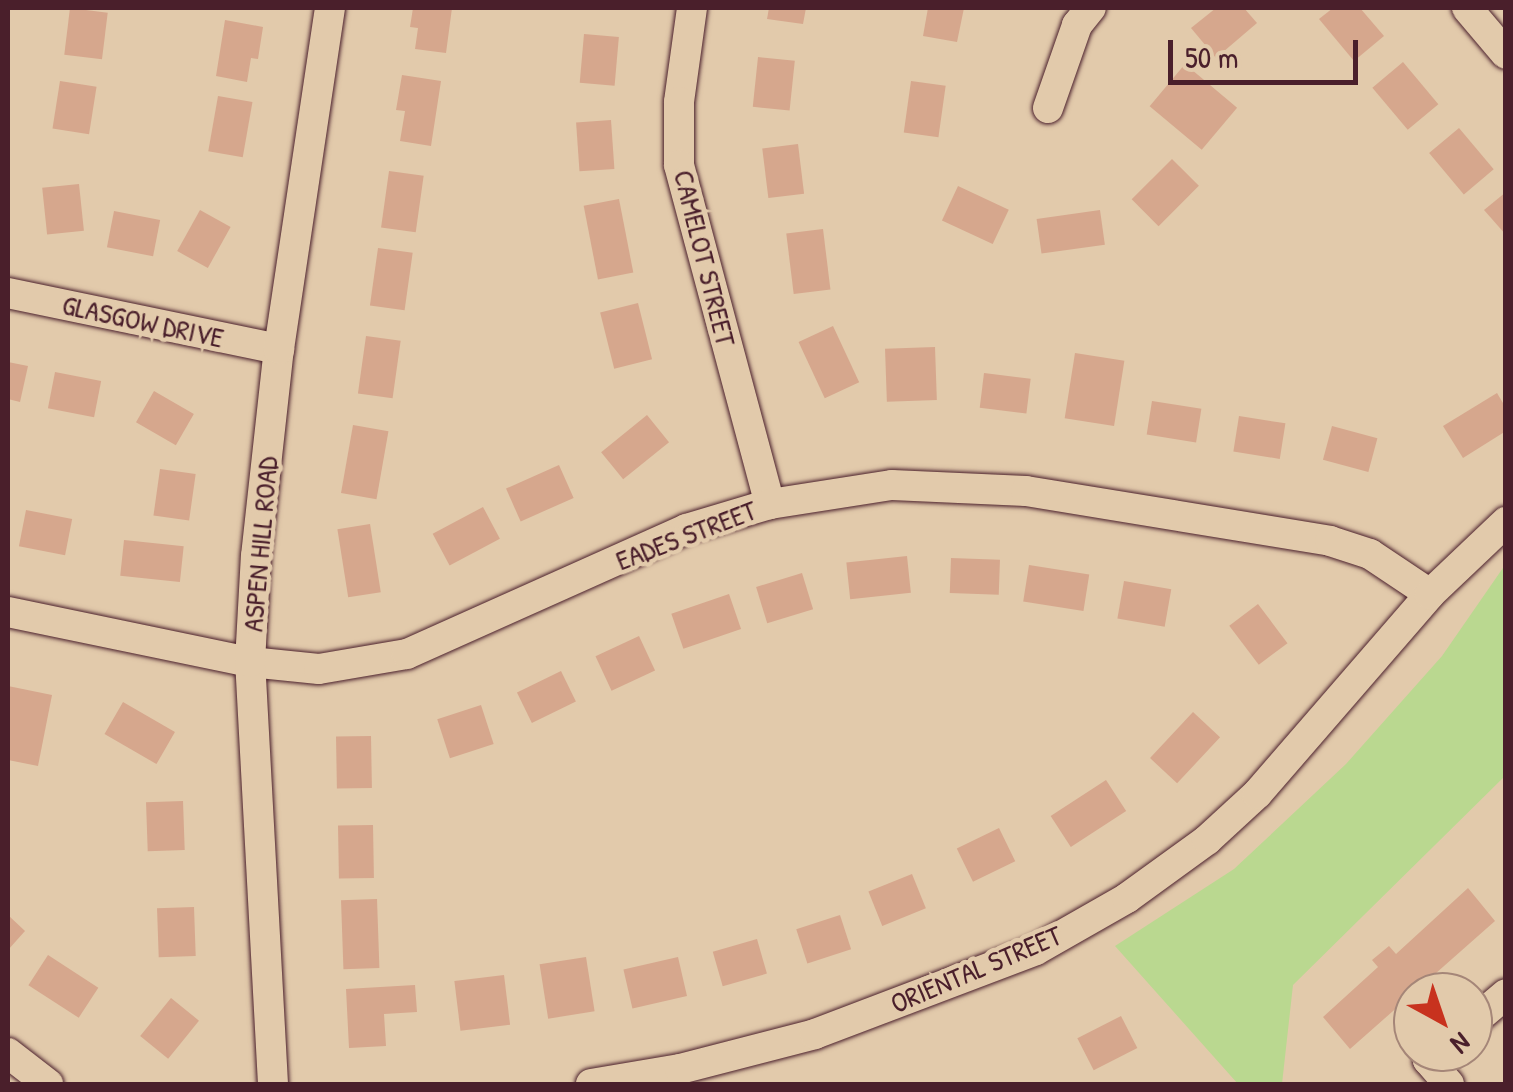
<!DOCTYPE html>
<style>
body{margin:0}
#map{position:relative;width:1513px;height:1092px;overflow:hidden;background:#e2caab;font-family:"Patrick Hand",sans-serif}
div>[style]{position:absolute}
.green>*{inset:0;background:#bad890}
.building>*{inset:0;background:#d6a78d;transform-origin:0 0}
.roads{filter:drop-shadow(0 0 2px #4a1f2b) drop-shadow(0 0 2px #4a1f2b)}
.minor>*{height:30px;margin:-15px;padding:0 15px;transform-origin:15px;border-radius:15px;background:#e2caab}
span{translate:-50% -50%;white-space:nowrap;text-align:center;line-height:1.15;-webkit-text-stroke:9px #e2caab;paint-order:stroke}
.street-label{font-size:28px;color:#4a1f2b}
.frame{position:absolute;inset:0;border:10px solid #4a1f2b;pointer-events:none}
.north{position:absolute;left:1393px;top:972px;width:100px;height:100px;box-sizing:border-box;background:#e2caab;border:2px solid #a58678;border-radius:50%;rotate:140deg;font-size:28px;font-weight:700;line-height:40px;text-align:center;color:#4a1f2b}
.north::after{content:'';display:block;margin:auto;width:35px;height:45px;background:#c8321e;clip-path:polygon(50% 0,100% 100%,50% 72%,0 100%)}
.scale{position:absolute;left:1168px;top:40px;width:190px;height:45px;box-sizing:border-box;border:5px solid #4a1f2b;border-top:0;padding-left:12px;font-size:30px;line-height:35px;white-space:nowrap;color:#4a1f2b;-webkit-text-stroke:8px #e2caab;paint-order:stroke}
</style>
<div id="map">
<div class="green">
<i style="clip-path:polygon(1505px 565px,1505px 776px,1293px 985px,1282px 1084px,1238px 1084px,1115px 946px,1234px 869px,1346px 764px,1442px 656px)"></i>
</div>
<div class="building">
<i style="left:70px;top:8px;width:38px;height:47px;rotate:7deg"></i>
<i style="clip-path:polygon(413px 8px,452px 8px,446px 53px,415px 49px,418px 28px,410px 27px)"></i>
<i style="clip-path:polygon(769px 8px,806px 8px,803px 24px,767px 19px)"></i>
<i style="clip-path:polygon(928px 8px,964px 8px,957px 42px,923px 36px)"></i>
<i style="clip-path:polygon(1216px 8px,1244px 8px,1257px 23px,1216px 58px,1191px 28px)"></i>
<i style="clip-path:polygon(1333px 8px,1360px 8px,1384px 36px,1354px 61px,1319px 19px)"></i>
<i style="clip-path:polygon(225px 20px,263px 27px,258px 59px,251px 58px,247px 82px,216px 76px)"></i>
<i style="left:584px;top:34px;width:35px;height:49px;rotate:5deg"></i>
<i style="left:758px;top:57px;width:37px;height:50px;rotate:6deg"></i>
<i style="left:1403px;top:62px;width:55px;height:40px;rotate:50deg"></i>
<i style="left:1185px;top:64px;width:68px;height:55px;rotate:40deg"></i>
<i style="clip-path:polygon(402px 75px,441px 81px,431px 146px,400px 141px,405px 111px,396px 110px)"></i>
<i style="left:60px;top:81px;width:37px;height:48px;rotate:9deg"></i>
<i style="left:911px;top:81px;width:35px;height:52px;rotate:8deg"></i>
<i style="left:218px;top:96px;width:35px;height:56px;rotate:10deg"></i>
<i style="left:611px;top:120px;width:49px;height:35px;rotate:86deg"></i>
<i style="left:1459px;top:128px;width:54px;height:39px;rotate:50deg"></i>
<i style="left:798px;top:144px;width:50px;height:36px;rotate:83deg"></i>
<i style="left:1172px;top:159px;width:38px;height:57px;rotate:45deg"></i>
<i style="left:389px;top:171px;width:35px;height:57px;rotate:8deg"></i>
<i style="left:79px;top:184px;width:47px;height:37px;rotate:84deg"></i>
<i style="left:958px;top:186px;width:56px;height:38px;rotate:25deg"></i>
<i style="clip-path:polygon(1506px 192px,1506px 235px,1484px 210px)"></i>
<i style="left:619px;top:199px;width:75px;height:36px;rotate:79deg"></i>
<i style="left:200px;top:210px;width:35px;height:47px;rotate:29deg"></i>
<i style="left:1100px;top:210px;width:35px;height:64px;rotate:82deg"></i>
<i style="left:114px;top:211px;width:47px;height:37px;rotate:11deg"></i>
<i style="left:823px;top:229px;width:61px;height:37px;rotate:83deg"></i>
<i style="left:378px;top:248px;width:35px;height:58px;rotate:8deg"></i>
<i style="left:638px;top:303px;width:58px;height:39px;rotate:76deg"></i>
<i style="left:833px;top:326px;width:62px;height:38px;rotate:65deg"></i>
<i style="left:366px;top:336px;width:35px;height:58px;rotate:8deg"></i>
<i style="left:935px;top:347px;width:53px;height:50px;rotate:88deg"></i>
<i style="left:1075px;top:353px;width:50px;height:66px;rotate:9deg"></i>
<i style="clip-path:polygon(8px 362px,28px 366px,20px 402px,8px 399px)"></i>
<i style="left:55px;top:372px;width:47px;height:37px;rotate:11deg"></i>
<i style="left:984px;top:373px;width:47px;height:35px;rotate:7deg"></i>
<i style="left:154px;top:391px;width:46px;height:36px;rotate:30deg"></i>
<i style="clip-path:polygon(1497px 393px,1506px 408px,1506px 431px,1463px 458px,1443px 426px)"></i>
<i style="left:1152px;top:401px;width:50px;height:34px;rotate:9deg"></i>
<i style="left:647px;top:415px;width:35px;height:59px;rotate:51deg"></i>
<i style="left:1239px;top:416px;width:47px;height:36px;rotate:9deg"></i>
<i style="left:353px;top:425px;width:36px;height:69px;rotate:10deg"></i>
<i style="left:1332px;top:426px;width:47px;height:35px;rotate:15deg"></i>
<i style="left:559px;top:465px;width:36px;height:58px;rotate:66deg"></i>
<i style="left:160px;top:469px;width:36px;height:47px;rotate:8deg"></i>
<i style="left:483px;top:507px;width:36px;height:57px;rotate:62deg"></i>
<i style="left:26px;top:510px;width:47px;height:37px;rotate:11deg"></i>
<i style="left:370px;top:524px;width:69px;height:33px;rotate:81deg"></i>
<i style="left:124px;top:540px;width:60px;height:36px;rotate:6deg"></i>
<i style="left:907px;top:556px;width:37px;height:61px;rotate:84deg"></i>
<i style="left:951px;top:558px;width:49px;height:35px;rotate:2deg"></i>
<i style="left:1029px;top:565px;width:61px;height:37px;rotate:9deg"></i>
<i style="left:802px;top:573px;width:38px;height:48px;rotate:73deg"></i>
<i style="left:1124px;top:581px;width:48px;height:38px;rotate:10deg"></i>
<i style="left:729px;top:594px;width:37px;height:61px;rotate:71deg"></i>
<i style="left:1258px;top:604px;width:49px;height:36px;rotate:53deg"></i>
<i style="left:639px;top:636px;width:38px;height:48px;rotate:65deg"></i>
<i style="left:561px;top:671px;width:34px;height:49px;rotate:64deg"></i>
<i style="clip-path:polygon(8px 686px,52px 695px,38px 766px,8px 760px)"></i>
<i style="left:123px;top:702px;width:60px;height:37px;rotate:30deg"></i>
<i style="left:481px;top:705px;width:41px;height:46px;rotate:72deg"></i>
<i style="left:1193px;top:712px;width:37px;height:63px;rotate:43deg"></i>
<i style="left:371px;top:736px;width:52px;height:35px;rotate:89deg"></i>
<i style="left:1106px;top:780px;width:37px;height:66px;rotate:57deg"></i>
<i style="left:183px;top:801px;width:49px;height:37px;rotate:88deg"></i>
<i style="left:373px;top:825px;width:53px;height:35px;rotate:89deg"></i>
<i style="left:999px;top:828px;width:37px;height:47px;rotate:64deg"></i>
<i style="left:912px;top:874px;width:37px;height:47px;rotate:68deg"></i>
<i style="clip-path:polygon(1468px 888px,1495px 921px,1350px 1049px,1323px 1017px,1378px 967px,1372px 960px,1389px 946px,1396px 954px)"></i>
<i style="left:377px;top:899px;width:69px;height:36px;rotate:88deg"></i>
<i style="left:194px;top:907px;width:49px;height:37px;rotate:88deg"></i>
<i style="clip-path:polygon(8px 915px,25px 931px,8px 950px)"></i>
<i style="left:840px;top:915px;width:36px;height:46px;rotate:72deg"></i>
<i style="left:757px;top:939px;width:36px;height:46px;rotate:74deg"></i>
<i style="left:48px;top:955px;width:60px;height:36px;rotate:33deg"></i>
<i style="left:586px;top:957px;width:55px;height:47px;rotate:81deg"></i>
<i style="left:678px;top:957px;width:40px;height:56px;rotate:77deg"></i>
<i style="left:504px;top:975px;width:50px;height:50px;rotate:83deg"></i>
<i style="clip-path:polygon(415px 985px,417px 1012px,384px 1014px,386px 1046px,349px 1048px,346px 989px)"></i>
<i style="left:171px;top:998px;width:36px;height:49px;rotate:39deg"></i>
<i style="left:1121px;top:1016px;width:36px;height:49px;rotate:63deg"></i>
</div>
<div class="roads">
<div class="minor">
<i style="left:692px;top:8px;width:95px;rotate:97.9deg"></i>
<i style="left:679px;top:102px;width:63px;rotate:90deg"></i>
<i style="left:679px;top:165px;width:351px;rotate:75deg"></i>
<i style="left:1467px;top:8px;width:60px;rotate:49.7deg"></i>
<i style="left:1048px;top:108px;width:88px;rotate:-70.7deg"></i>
<i style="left:1077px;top:25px;width:22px;rotate:-51deg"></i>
<i style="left:8px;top:293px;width:277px;rotate:11.7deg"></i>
<i style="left:8px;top:612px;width:247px;rotate:11.7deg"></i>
<i style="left:250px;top:662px;width:69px;rotate:5.8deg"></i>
<i style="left:319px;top:669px;width:89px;rotate:-9.7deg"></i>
<i style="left:407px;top:654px;width:306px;rotate:-24.1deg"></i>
<i style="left:686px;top:529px;width:88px;rotate:-16.6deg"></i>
<i style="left:770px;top:504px;width:123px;rotate:-8.9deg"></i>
<i style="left:892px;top:485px;width:134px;rotate:2.6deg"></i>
<i style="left:1026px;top:491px;width:308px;rotate:9.3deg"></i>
<i style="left:1330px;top:541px;width:42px;rotate:18deg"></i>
<i style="left:1370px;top:554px;width:72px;rotate:33.7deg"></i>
<i style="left:1473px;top:1022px;width:43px;rotate:-40.3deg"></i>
<i style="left:1438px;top:1052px;width:13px;rotate:141deg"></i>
<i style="left:1428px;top:1060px;width:32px;rotate:49deg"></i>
<i style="left:8px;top:1053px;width:51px;rotate:37.8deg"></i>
<i style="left:273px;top:1084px;width:423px;rotate:-93.1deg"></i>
<i style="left:250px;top:662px;width:106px;rotate:-86.8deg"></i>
<i style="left:256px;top:556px;width:208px;rotate:-83.7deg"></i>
<i style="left:279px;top:349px;width:345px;rotate:-81.5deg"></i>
<i style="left:591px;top:1084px;width:90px;rotate:-9.6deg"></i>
<i style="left:680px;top:1069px;width:139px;rotate:-14.5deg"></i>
<i style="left:815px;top:1034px;width:236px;rotate:-20.8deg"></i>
<i style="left:1036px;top:950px;width:105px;rotate:-29.7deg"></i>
<i style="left:1127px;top:898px;width:99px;rotate:-35.9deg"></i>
<i style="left:1207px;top:840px;width:68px;rotate:-42.6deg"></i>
<i style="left:1257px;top:794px;width:264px;rotate:-49.1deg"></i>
<i style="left:1430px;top:594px;width:105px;rotate:-43.5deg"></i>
</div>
</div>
<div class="street-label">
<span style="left:705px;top:258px;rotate:76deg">CAMELOT STREET</span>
<span style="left:143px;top:321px;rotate:12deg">GLASGOW DRIVE</span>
<span style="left:686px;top:535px;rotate:-21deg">EADES STREET</span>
<span style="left:260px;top:544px;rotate:-85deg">ASPEN HILL ROAD</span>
<span style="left:976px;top:969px;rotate:-23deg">ORIENTAL STREET</span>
</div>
<div class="frame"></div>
<div class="north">N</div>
<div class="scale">50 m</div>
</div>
